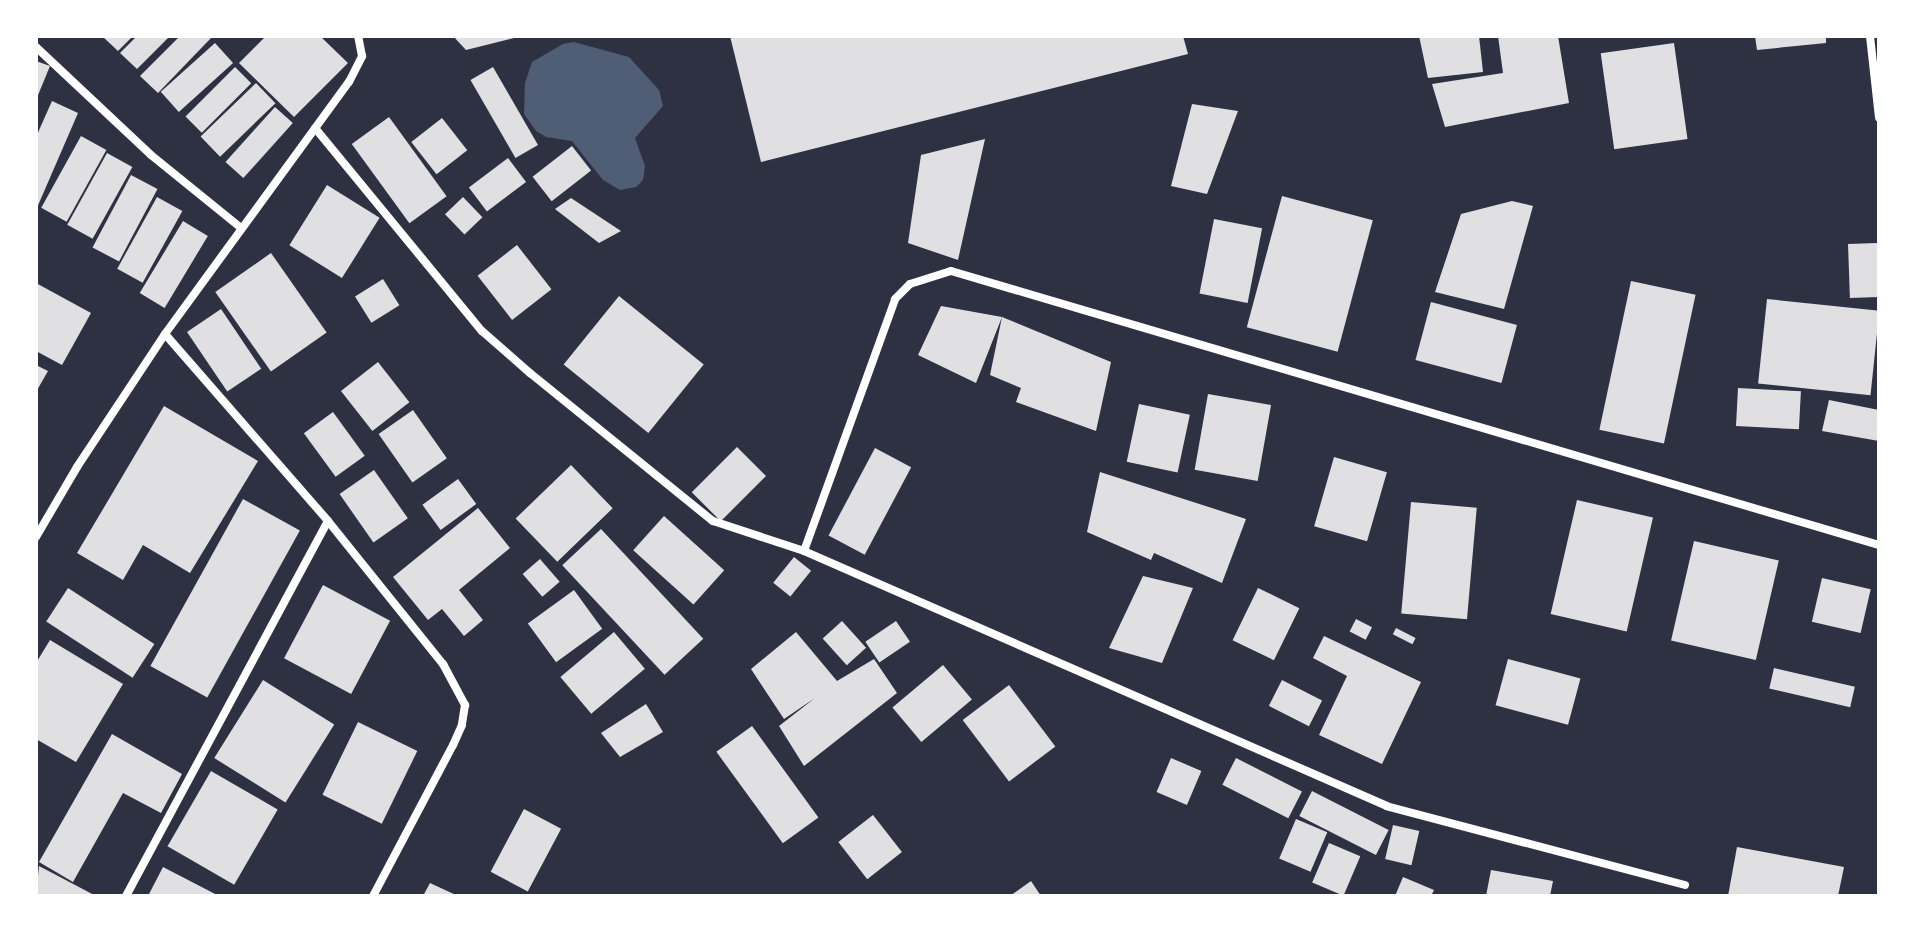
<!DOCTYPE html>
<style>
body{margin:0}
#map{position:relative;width:1915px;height:932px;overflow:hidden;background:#2d3142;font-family:Helvetica,sans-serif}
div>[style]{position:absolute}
.water>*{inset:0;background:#4f5d75}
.building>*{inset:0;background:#e0e0e3;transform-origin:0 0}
.minor>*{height:8px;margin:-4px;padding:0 4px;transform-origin:4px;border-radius:4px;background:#fff}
span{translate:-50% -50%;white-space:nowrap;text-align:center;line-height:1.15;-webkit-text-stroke:7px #fff;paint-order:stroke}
.frame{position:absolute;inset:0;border:38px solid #fff;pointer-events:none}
</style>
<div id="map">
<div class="water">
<i style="clip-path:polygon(574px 42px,629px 57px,659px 90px,663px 106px,635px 138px,645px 166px,643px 180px,636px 187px,620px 190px,603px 180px,572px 141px,546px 137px,536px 131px,524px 114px,525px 83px,532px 62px,563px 44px)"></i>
</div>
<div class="building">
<i style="clip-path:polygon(102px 36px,133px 36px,118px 51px)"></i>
<i style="clip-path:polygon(137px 36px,170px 36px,137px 69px,120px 53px)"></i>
<i style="clip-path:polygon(180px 36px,211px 38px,158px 93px,140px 76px)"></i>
<i style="clip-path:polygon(266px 36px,320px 36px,348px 63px,294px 117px,239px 63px)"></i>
<i style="clip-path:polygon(453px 36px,518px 36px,518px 37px,466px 50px)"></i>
<i style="clip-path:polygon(730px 36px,1183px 36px,1188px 54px,761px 162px)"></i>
<i style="clip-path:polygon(1419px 36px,1479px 36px,1483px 72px,1428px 78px)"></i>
<i style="clip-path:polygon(1498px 36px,1558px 36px,1569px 103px,1445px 127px,1432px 84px,1503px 73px)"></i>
<i style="clip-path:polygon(1755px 36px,1826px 36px,1826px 43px,1757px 50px)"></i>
<i style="left:215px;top:43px;width:27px;height:73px;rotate:48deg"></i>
<i style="left:1674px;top:43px;width:97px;height:74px;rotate:82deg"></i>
<i style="clip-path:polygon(36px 61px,50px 66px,36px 100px)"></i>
<i style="left:235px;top:67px;width:23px;height:70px;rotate:45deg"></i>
<i style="left:493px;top:67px;width:90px;height:26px;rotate:60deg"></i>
<i style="left:256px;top:83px;width:28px;height:77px;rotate:46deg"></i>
<i style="clip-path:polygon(52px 101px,78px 113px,36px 210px,36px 137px)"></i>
<i style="clip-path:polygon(1192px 104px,1238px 111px,1207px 194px,1171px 186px)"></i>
<i style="left:275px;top:107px;width:24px;height:74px;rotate:42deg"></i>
<i style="left:389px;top:117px;width:98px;height:46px;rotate:54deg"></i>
<i style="left:442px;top:118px;width:41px;height:39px;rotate:52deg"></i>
<i style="left:81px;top:136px;width:29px;height:82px;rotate:29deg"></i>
<i style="clip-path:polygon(985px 139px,958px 260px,908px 243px,921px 155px)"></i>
<i style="left:572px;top:146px;width:31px;height:50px;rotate:52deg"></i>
<i style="left:107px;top:153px;width:29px;height:82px;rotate:29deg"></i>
<i style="left:508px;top:158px;width:30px;height:49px;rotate:53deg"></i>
<i style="left:131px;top:175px;width:30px;height:82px;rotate:28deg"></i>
<i style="left:327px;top:185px;width:62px;height:71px;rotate:32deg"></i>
<i style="left:1282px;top:196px;width:94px;height:136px;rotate:15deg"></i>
<i style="left:157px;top:197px;width:29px;height:82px;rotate:29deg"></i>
<i style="left:463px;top:197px;width:28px;height:25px;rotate:46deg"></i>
<i style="clip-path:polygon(571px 198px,621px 231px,599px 243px,555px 209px)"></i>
<i style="clip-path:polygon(1512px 201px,1533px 206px,1504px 309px,1435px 292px,1461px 214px)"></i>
<i style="left:1214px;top:219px;width:49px;height:76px;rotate:11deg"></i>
<i style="left:183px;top:221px;width:29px;height:84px;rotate:31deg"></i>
<i style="left:1877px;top:243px;width:54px;height:29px;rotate:88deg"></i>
<i style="left:517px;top:245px;width:56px;height:50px;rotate:52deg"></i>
<i style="left:271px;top:253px;width:97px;height:68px;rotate:55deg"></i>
<i style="left:383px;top:279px;width:31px;height:33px;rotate:58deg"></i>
<i style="left:1631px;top:281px;width:66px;height:152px;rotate:12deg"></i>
<i style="clip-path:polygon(36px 283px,91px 313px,62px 365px,36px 351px)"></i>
<i style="left:619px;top:296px;width:109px;height:88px;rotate:39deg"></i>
<i style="left:1767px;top:299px;width:113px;height:85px;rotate:6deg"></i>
<i style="left:1431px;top:302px;width:89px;height:60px;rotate:15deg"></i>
<i style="clip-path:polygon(941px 306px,1002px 317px,1111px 362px,1096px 431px,1016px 402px,1021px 388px,990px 375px,1002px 317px,976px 383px,918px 355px)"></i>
<i style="left:221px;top:309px;width:72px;height:41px;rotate:56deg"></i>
<i style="left:378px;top:362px;width:51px;height:47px;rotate:52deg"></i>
<i style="clip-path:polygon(36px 365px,48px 371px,36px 392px)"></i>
<i style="left:1738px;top:388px;width:63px;height:38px;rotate:3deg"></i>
<i style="left:1208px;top:394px;width:64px;height:77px;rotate:10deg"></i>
<i style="clip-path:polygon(1829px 400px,1879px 410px,1879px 441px,1822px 431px)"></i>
<i style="left:1139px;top:404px;width:52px;height:59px;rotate:12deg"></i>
<i style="clip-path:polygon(164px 406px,258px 461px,190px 573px,143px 545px,123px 580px,77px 553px)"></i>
<i style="left:413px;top:410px;width:59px;height:42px;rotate:55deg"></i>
<i style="left:333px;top:412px;width:54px;height:36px;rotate:54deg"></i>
<i style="left:737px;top:447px;width:41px;height:64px;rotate:45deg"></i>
<i style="left:875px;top:448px;width:41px;height:99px;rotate:28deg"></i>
<i style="left:1334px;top:457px;width:55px;height:72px;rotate:16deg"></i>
<i style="left:571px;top:465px;width:60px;height:77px;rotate:46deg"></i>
<i style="left:374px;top:470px;width:59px;height:42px;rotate:55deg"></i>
<i style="clip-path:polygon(1100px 472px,1246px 519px,1222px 583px,1154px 553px,1151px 560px,1087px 532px)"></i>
<i style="left:458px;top:479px;width:31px;height:44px;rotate:54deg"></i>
<i style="left:243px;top:499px;width:65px;height:191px;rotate:29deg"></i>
<i style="left:1577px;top:500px;width:78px;height:117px;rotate:13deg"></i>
<i style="left:1411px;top:502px;width:66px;height:112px;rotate:5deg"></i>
<i style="clip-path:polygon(478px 508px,510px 548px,459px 590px,483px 620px,464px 636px,442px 609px,428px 620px,393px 577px)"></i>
<i style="left:664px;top:516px;width:81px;height:46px;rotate:42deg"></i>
<i style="left:601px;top:529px;width:150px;height:53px;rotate:47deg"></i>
<i style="left:1694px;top:541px;width:87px;height:102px;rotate:13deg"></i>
<i style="left:794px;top:557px;width:22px;height:33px;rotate:39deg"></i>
<i style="left:540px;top:559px;width:30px;height:23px;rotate:49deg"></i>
<i style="clip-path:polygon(1143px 576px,1193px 588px,1162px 663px,1109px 648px)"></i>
<i style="left:1822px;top:578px;width:50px;height:45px;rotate:13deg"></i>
<i style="left:323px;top:585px;width:76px;height:83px;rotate:28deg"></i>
<i style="left:68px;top:588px;width:103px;height:40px;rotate:33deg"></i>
<i style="left:1258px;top:588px;width:46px;height:58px;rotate:26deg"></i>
<i style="left:574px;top:590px;width:48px;height:57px;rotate:54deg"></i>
<i style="left:1356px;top:619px;width:18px;height:14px;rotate:27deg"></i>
<i style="left:842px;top:621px;width:36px;height:26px;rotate:48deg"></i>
<i style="left:896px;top:621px;width:25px;height:37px;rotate:56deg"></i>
<i style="left:1396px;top:628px;width:22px;height:7px;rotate:27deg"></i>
<i style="left:614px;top:632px;width:48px;height:70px;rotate:50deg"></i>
<i style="clip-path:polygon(796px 632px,837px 681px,874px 659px,897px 693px,804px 766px,779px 726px,815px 698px,784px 719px,751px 669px)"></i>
<i style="clip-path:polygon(1324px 636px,1421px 682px,1382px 764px,1319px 735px,1347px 676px,1313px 658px)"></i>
<i style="clip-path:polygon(50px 640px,123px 684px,76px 762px,36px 739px,36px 663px)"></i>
<i style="left:1508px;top:659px;width:75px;height:48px;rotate:15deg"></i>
<i style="left:943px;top:665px;width:45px;height:66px;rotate:50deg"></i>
<i style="left:1774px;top:668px;width:83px;height:21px;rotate:13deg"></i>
<i style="left:263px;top:680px;width:84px;height:92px;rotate:32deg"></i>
<i style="left:1282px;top:680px;width:45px;height:29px;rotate:27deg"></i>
<i style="left:1009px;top:685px;width:77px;height:58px;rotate:53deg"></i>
<i style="clip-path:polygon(646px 704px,663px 732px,620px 757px,601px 733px)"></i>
<i style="left:358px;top:722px;width:66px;height:81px;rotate:26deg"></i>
<i style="left:752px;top:726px;width:113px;height:44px;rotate:54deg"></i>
<i style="clip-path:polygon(112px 734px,182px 774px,161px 813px,123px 793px,73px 882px,39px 862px)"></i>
<i style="left:1171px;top:758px;width:33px;height:37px;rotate:23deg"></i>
<i style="left:1236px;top:758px;width:74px;height:30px;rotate:27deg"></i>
<i style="left:211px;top:771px;width:77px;height:87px;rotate:30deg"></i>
<i style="left:1312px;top:791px;width:86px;height:28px;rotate:27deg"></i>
<i style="left:524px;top:809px;width:42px;height:71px;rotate:28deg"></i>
<i style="left:873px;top:815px;width:47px;height:44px;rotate:52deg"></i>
<i style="left:1296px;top:819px;width:34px;height:43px;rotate:23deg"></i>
<i style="left:1393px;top:825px;width:27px;height:35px;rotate:13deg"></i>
<i style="left:1329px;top:843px;width:34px;height:43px;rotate:23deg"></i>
<i style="clip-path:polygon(1737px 847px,1844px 867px,1838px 896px,1728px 896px)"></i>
<i style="clip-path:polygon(39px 866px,96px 896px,36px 896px)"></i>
<i style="clip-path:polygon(163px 867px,219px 896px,148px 896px)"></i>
<i style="clip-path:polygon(1491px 870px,1553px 881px,1550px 896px,1486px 896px)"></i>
<i style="clip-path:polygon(1403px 877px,1434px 890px,1431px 896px,1395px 896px)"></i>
<i style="clip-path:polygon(1031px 881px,1041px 896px,1010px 896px)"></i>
<i style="clip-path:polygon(430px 883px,458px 896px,423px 896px)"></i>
</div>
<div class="minor">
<i style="left:1870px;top:36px;width:82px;rotate:83.7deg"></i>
<i style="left:36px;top:47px;width:158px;rotate:43.2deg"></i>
<i style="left:151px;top:155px;width:114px;rotate:39deg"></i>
<i style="left:315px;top:128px;width:263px;rotate:50.6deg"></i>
<i style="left:482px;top:331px;width:64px;rotate:41.2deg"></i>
<i style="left:530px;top:373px;width:235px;rotate:39deg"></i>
<i style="left:713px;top:521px;width:96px;rotate:18.2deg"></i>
<i style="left:165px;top:334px;width:248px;rotate:48.9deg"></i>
<i style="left:328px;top:521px;width:184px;rotate:51.2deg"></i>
<i style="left:443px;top:664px;width:47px;rotate:61.8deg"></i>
<i style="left:465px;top:705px;width:20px;rotate:99deg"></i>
<i style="left:462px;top:725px;width:22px;rotate:114deg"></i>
<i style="left:453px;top:745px;width:171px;rotate:117.9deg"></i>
<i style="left:36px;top:537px;width:81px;rotate:-59.6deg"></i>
<i style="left:77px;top:467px;width:159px;rotate:-56.5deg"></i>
<i style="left:165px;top:334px;width:312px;rotate:-53.9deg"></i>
<i style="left:349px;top:82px;width:29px;rotate:-63deg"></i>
<i style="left:362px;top:56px;width:20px;rotate:-101deg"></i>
<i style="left:1685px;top:885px;width:308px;rotate:-165.2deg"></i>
<i style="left:1387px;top:806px;width:636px;rotate:-156.38deg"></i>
<i style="left:804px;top:551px;width:268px;rotate:-70.1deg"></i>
<i style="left:895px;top:299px;width:21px;rotate:-45deg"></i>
<i style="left:910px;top:284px;width:43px;rotate:-17.6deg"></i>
<i style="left:951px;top:271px;width:968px;rotate:16.45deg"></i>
<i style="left:126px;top:896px;width:426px;rotate:-61.7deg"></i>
</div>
<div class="frame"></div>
</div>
